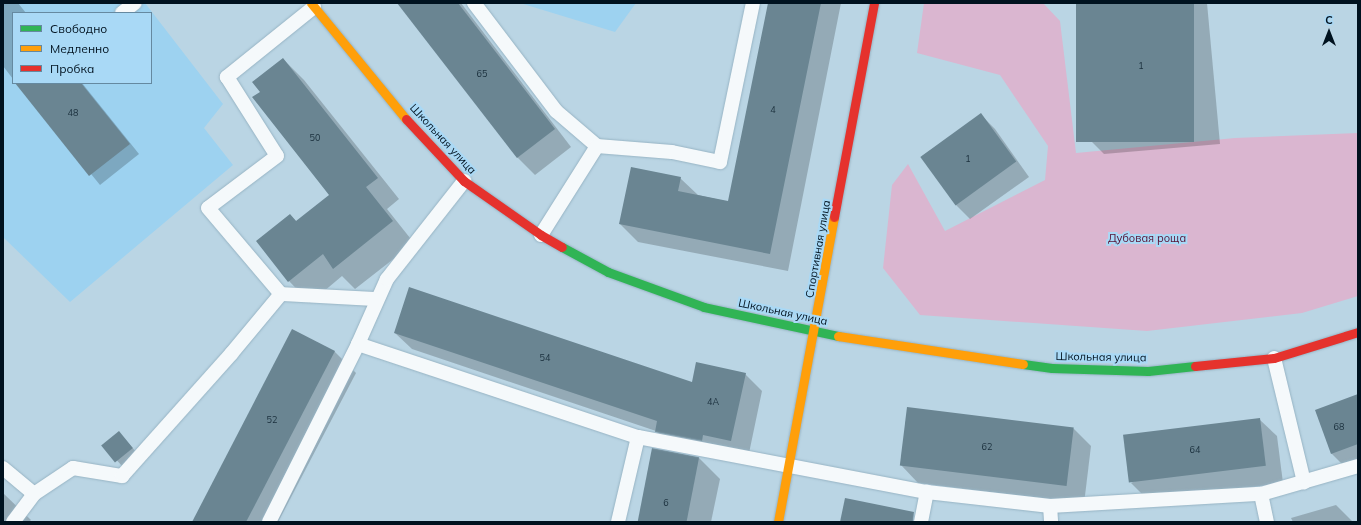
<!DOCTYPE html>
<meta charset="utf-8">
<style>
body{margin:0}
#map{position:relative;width:1361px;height:525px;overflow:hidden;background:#bad5e4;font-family:Mulish,sans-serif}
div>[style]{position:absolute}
.built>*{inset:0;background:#9dd2f0}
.green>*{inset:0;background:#dab6d0}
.shadow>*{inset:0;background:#0003}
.building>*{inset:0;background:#6a8592;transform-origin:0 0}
.roads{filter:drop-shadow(0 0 1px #97b4c4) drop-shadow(0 0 1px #97b4c4)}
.lane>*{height:14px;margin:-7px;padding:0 7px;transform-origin:7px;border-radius:7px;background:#f5f9fb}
.fast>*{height:9px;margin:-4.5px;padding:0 4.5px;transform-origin:4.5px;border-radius:4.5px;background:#30b455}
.slow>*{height:9px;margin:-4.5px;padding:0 4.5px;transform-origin:4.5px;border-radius:4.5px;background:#ff9f0a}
.jam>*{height:9px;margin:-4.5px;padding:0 4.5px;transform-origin:4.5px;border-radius:4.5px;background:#e5322d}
span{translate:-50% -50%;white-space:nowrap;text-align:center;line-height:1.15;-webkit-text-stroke:4px #a9d9f6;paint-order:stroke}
.number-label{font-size:9px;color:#1a2f3c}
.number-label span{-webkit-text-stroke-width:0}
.street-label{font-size:11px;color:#00121f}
.park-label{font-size:11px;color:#550f32}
.frame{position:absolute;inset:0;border:4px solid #00121f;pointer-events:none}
.legend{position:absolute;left:12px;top:12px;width:140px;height:72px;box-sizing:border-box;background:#a9d9f6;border:1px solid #6589a0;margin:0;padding:5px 7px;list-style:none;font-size:12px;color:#00121f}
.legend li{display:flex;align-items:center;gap:8px;height:20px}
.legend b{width:20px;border:1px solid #6589a0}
.north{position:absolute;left:1309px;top:12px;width:40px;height:40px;-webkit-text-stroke:3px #a9d9f6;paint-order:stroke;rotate:0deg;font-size:11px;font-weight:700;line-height:16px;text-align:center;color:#00121f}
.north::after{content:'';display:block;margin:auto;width:14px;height:18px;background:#00121f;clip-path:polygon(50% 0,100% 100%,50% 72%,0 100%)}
</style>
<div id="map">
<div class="built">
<i style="clip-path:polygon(evenodd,3px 3px,145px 3px,223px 104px,204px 128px,233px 165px,70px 302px,3px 237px,3px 3px,13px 13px,151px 13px,151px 83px,13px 83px,13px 13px)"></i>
<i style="clip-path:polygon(520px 3px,636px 3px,615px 32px)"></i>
</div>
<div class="green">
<i style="clip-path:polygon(924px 3px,1043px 3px,1060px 21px,1076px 153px,1235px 138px,1358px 133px,1358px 296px,1302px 313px,1147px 331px,920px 315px,883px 268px,892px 185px,908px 164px,945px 231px,1045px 180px,1048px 146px,1000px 75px,917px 53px)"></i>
</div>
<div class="shadow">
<i style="clip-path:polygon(3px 3px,18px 3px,26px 13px,13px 13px,13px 79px,3px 66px)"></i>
<i style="clip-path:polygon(398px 3px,461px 3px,571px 147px,535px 175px,517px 157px)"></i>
<i style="clip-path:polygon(769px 3px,841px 3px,788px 271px,638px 242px,620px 224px,680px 178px,698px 195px,729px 202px)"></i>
<i style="clip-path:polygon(1077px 3px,1207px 3px,1220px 144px,1104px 154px,1090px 140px)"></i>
<i style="clip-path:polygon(283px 59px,304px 80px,399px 199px,387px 209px,414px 243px,355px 289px,342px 276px,310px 303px,289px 281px,290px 215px,297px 222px,331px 195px,261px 92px)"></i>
<i style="clip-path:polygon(17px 83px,82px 83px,139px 154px,100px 185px)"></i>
<i style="clip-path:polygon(981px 115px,995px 129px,1029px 177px,970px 219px,956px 205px,922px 156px)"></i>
<i style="clip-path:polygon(293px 330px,335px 352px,356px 373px,278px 522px,193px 522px)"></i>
<i style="clip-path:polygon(395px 333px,692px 383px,745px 374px,762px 391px,748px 458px,673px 448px,656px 431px,412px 349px)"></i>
<i style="clip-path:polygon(1358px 395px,1358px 468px,1349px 471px,1332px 454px,1316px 411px)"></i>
<i style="clip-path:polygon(1259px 419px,1277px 436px,1283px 483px,1148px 500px,1131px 483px)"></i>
<i style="clip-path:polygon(1074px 429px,1091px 446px,1084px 504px,918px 483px,901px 465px)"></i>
<i style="clip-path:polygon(124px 438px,137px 453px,122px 466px,104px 446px)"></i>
<i style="clip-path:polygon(699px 458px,720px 479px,711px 522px,638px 522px)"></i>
<i style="clip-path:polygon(3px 493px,31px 520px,29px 522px,3px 522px)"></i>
<i style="clip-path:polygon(1336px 505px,1353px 522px,1293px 522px,1291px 518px)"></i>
</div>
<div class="building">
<i style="clip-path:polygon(397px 3px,458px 3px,555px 129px,517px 158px)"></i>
<i style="clip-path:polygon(768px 3px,821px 3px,770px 254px,619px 224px,631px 167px,681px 177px,678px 191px,728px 201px)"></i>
<i style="left:1076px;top:3px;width:118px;height:139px"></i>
<i style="clip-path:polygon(283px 58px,378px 178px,366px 187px,393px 221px,333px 269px,323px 254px,288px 282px,256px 241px,290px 214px,296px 221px,329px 195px,252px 97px,260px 92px,252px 82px)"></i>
<i style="clip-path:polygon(15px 83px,81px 83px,130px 144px,89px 176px)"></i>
<i style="left:981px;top:113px;width:60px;height:75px;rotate:54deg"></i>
<i style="clip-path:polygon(409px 287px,692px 382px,696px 362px,746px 373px,731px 441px,703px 435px,702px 441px,655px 432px,657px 421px,394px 333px)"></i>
<i style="clip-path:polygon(292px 329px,335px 351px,257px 501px,246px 522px,192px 522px)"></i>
<i style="clip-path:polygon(1358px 394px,1358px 444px,1331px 454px,1315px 410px)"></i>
<i style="left:907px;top:407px;width:168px;height:59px;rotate:7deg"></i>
<i style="left:1260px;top:418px;width:48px;height:138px;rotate:83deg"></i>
<i style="left:119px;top:431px;width:22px;height:23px;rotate:51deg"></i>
<i style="left:652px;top:448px;width:48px;height:76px;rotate:11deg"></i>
<i style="clip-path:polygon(845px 498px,914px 512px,913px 522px,840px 522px)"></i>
</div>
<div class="roads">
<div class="lane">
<i style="left:474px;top:3px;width:136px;rotate:52.8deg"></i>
<i style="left:556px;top:111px;width:54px;rotate:40.5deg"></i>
<i style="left:597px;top:146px;width:75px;rotate:4.6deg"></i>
<i style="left:672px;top:152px;width:49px;rotate:11.8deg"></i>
<i style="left:720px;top:162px;width:162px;rotate:-78.3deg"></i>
<i style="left:314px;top:7px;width:112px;rotate:141.2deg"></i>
<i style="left:227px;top:77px;width:93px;rotate:57.7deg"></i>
<i style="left:277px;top:156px;width:86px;rotate:143deg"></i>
<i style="left:208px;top:208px;width:113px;rotate:49.7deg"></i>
<i style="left:281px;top:294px;width:96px;rotate:3deg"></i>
<i style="left:122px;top:13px;width:16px;rotate:-38deg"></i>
<i style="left:541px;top:235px;width:105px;rotate:-57.8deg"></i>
<i style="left:358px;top:344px;width:295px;rotate:18.4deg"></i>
<i style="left:638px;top:437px;width:294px;rotate:10.8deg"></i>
<i style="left:927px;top:492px;width:124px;rotate:6.5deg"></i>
<i style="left:1050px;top:506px;width:211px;rotate:-3.3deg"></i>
<i style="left:1261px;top:494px;width:101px;rotate:-16.1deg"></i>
<i style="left:1274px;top:358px;width:128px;rotate:76.4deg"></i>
<i style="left:3px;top:468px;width:40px;rotate:40deg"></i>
<i style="left:1261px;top:494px;width:29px;rotate:78deg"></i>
<i style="left:1050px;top:506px;width:16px;rotate:86deg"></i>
<i style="left:13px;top:522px;width:35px;rotate:-53deg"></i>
<i style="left:34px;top:494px;width:47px;rotate:-33.7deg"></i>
<i style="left:73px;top:468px;width:50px;rotate:9.3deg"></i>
<i style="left:122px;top:476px;width:164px;rotate:-48.2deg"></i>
<i style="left:231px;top:354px;width:78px;rotate:-50.2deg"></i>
<i style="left:269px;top:522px;width:199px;rotate:-63.4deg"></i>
<i style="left:358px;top:344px;width:71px;rotate:-66deg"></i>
<i style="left:387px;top:279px;width:125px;rotate:-51.8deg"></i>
<i style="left:618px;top:522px;width:87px;rotate:-76.8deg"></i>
<i style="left:921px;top:522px;width:31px;rotate:-79deg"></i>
</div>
<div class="fast">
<i style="left:562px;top:247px;width:52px;rotate:28.5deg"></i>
<i style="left:608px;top:272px;width:102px;rotate:20deg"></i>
<i style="left:704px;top:307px;width:137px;rotate:12.2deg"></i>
<i style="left:1023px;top:364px;width:29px;rotate:8deg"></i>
<i style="left:1052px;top:368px;width:96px;rotate:1.8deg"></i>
<i style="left:1148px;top:371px;width:47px;rotate:-6.1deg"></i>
</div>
<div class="slow">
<i style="left:311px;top:3px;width:150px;rotate:50.7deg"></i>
<i style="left:838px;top:336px;width:187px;rotate:8.6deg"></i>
<i style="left:778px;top:522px;width:310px;rotate:-79.6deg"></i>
</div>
<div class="jam">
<i style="left:406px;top:119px;width:85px;rotate:46.9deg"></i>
<i style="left:464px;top:181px;width:94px;rotate:35deg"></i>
<i style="left:541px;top:235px;width:24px;rotate:30deg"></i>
<i style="left:834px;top:217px;width:218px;rotate:-79.4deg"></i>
<i style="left:1195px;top:366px;width:79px;rotate:-5.8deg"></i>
<i style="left:1274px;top:358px;width:88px;rotate:-17.2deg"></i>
</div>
</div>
<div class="number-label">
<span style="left:1141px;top:66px">1</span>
<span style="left:482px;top:74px">65</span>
<span style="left:773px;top:110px">4</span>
<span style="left:73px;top:113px">48</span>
<span style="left:315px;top:138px">50</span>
<span style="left:968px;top:159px">1</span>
<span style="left:545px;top:358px">54</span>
<span style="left:713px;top:402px">4А</span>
<span style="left:272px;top:420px">52</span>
<span style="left:1339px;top:427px">68</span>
<span style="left:987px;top:447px">62</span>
<span style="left:1195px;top:450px">64</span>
<span style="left:666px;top:503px">6</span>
</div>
<div class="street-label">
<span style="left:443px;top:139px;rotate:47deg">Школьная улица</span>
<span style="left:818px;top:249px;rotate:-80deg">Спортивная улица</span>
<span style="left:783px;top:312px;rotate:12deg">Школьная улица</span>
<span style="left:1101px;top:357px;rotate:1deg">Школьная улица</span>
</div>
<div class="park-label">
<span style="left:1147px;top:238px">Дубовая роща</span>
</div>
<div class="frame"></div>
<ul class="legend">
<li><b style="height:5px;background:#30b455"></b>Свободно</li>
<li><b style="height:5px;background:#ff9f0a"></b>Медленно</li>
<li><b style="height:5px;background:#e5322d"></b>Пробка</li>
</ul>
<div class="north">С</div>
</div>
